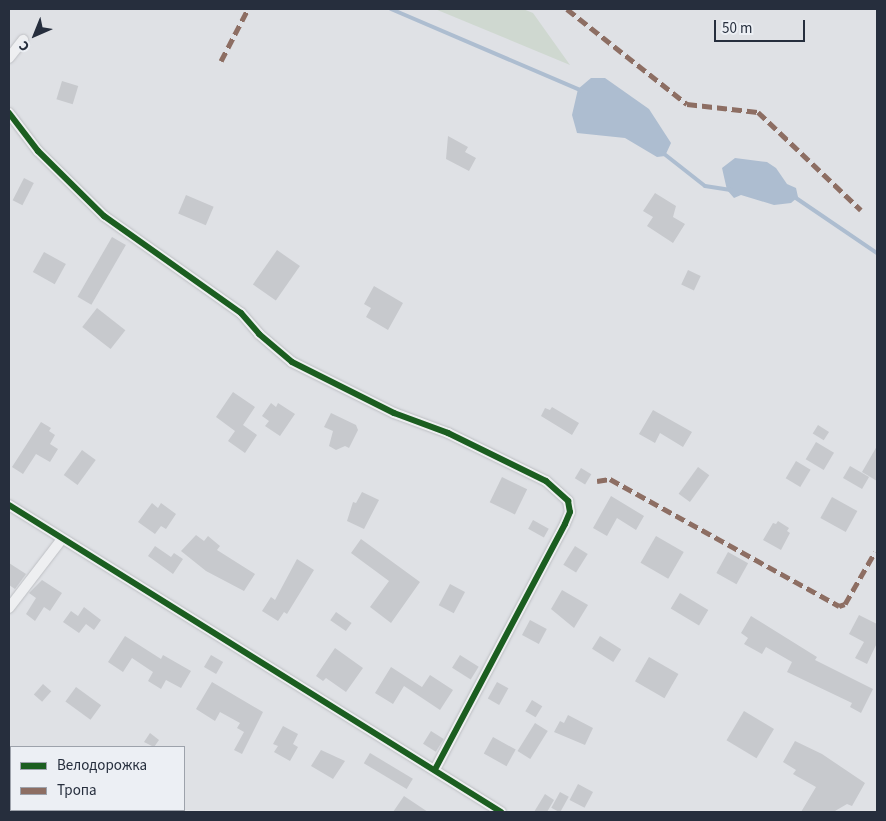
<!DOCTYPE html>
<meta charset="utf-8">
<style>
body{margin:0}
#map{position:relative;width:886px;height:821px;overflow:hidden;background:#dfe1e5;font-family:"Source Sans 3",sans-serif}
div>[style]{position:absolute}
.green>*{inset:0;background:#cfd8d0}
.water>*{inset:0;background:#adbdd0}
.stream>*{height:4px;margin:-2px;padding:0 2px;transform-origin:2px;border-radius:2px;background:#adbdd0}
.building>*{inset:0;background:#c7c9cd;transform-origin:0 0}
.roads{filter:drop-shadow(0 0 1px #bdbfc3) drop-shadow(0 0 1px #bdbfc3)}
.street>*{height:10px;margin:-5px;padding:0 5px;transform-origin:5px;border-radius:5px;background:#eeeff1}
.quiet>*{height:5px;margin-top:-2.5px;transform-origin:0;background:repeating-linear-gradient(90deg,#8d6e63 0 10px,transparent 0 15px)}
.cycleway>*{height:6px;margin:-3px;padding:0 3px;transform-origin:3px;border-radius:3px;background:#1b5e20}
span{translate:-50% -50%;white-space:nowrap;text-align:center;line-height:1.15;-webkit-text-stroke:4px #eceff4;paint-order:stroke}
.frame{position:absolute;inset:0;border:10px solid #262e3d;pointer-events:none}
.legend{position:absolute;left:10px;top:746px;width:175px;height:65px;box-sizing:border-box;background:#eceff4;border:1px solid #9da2ab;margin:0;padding:6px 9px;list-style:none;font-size:15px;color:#262e3d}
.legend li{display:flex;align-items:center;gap:10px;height:25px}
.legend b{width:25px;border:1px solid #9da2ab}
.north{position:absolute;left:10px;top:10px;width:50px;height:50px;-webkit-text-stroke:4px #eceff4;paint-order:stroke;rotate:224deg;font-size:14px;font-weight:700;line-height:20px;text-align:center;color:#262e3d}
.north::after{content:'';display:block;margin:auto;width:18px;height:22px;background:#262e3d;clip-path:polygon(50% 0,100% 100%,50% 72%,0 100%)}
.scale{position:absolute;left:714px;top:20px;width:91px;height:22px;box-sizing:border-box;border:2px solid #262e3d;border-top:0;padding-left:6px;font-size:15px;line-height:18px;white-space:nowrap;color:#262e3d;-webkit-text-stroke:4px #eceff4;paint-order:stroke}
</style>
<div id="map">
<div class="green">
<i style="clip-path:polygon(435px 9px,523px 9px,533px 13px,570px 65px)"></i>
</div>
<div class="water">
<i style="clip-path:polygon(591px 78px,605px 78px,649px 109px,671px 143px,665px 156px,657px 157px,625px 138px,577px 133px,572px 115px,578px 89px)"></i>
<i style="clip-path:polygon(735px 158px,767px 162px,776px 168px,787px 184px,796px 188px,798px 197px,791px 203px,774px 205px,741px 195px,734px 198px,727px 190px,722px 168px)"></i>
</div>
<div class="stream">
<i style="left:391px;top:9px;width:208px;rotate:23.2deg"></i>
<i style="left:663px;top:153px;width:53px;rotate:38.2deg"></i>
<i style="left:705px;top:186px;width:26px;rotate:9deg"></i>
<i style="left:793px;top:196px;width:102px;rotate:34.2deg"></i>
</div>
<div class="building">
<i style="left:62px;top:81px;width:17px;height:19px;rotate:17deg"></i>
<i style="clip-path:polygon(448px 136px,468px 147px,465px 152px,476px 158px,469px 171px,446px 159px)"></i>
<i style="left:24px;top:178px;width:11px;height:25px;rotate:27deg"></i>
<i style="clip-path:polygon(655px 193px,676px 206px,673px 217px,685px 224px,673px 243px,647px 226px,653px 217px,643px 211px)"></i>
<i style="left:186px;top:195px;width:30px;height:20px;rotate:23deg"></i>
<i style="left:112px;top:237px;width:16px;height:69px;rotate:30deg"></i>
<i style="left:277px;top:250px;width:28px;height:42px;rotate:35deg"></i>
<i style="left:44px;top:252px;width:25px;height:23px;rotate:29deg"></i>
<i style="left:688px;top:270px;width:14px;height:16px;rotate:25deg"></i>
<i style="clip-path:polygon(374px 286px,403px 303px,388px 330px,366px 317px,371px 308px,364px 304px)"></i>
<i style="left:97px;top:308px;width:36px;height:24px;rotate:38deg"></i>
<i style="clip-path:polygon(233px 392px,255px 407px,243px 425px,257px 435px,245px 453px,228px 441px,235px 431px,216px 417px)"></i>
<i style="clip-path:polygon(271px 403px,276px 407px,278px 403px,295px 414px,280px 436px,265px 426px,269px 421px,262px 416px)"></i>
<i style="clip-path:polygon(552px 407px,579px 423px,572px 435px,541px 416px,545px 408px,550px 410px)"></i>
<i style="clip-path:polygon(653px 410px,692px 432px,683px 447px,660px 433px,655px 443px,639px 434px)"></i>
<i style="clip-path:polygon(331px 413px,356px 425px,358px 430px,349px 448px,345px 446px,336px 450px,329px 446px,333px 431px,324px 427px)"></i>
<i style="clip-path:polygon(41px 422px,51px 428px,49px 431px,55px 435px,50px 444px,58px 449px,50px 462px,36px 454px,23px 474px,12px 467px)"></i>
<i style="left:818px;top:425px;width:13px;height:10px;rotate:32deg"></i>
<i style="left:816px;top:442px;width:21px;height:20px;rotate:31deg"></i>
<i style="clip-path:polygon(877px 446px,877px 481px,862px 472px)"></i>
<i style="left:82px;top:450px;width:17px;height:31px;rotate:36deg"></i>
<i style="left:796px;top:461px;width:17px;height:20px;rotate:31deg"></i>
<i style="left:850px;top:466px;width:22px;height:14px;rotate:30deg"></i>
<i style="left:698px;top:467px;width:14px;height:33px;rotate:36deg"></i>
<i style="left:581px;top:468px;width:12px;height:12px;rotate:31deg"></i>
<i style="left:502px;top:477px;width:28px;height:28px;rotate:26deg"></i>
<i style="clip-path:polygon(362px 492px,379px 500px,364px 529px,347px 521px,353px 502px,356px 503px)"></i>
<i style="clip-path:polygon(611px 496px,644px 516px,636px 530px,617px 518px,607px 536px,593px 528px)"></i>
<i style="left:832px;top:497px;width:29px;height:24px;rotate:29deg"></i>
<i style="clip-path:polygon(152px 503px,158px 508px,161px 503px,176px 514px,166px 529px,161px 526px,155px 534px,138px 522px)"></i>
<i style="left:533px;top:520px;width:18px;height:10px;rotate:29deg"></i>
<i style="clip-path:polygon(778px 521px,789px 528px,787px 531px,790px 533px,781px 550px,763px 540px,773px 523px,776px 524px)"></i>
<i style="clip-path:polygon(196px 535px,204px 541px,208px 536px,220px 546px,217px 550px,255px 574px,244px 591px,206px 571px,181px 551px)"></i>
<i style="left:656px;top:536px;width:32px;height:31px;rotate:30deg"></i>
<i style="clip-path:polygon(361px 539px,420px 582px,391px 623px,370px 607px,389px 581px,351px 553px)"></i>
<i style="clip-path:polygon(155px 546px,171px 557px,174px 553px,183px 559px,173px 574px,148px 556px)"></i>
<i style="left:575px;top:546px;width:15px;height:22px;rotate:32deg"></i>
<i style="left:728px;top:552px;width:23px;height:24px;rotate:29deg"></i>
<i style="clip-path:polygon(297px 559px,314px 570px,287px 614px,284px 612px,278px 621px,262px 611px,271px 597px,275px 600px)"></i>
<i style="clip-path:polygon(9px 563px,26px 574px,15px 589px,9px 585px)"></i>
<i style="clip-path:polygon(42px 580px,62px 593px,50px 611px,44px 607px,35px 621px,26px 614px,36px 598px,29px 593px)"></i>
<i style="left:450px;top:584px;width:17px;height:24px;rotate:28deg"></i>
<i style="clip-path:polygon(562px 590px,588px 605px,574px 628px,551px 609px)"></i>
<i style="left:680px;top:593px;width:33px;height:18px;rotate:31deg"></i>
<i style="clip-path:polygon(84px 607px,101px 620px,94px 630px,86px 624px,79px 633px,63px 622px,71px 611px,78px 616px)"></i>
<i style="left:336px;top:612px;width:19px;height:10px;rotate:35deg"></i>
<i style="clip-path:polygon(859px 615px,877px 624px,877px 643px,867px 664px,855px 658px,864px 642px,849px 634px)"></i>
<i style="clip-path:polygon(751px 616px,817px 657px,815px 660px,873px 689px,861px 713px,850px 707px,852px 703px,787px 672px,792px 662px,766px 647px,762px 654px,744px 644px,748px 638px,741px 633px)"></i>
<i style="left:530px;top:620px;width:19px;height:17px;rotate:28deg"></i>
<i style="clip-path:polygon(125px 636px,161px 659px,163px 655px,191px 671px,181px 688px,166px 680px,161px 689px,148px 681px,153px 672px,132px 658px,123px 672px,108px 662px)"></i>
<i style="left:600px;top:636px;width:25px;height:15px;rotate:32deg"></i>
<i style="clip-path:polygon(335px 648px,363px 668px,346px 692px,326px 678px,323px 681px,316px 676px)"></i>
<i style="left:211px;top:655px;width:14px;height:14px;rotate:30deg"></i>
<i style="left:460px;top:655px;width:22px;height:15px;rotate:32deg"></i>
<i style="left:649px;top:657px;width:34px;height:28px;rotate:30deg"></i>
<i style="clip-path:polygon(391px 667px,422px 687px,430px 675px,453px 690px,440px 710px,404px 686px,393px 704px,375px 693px)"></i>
<i style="clip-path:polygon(212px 682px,263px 712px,242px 754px,234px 750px,244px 732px,237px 728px,240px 723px,220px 712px,215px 721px,196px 709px)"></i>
<i style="left:497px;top:682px;width:13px;height:19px;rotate:29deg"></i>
<i style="left:43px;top:684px;width:11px;height:14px;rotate:41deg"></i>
<i style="left:76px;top:687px;width:31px;height:18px;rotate:36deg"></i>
<i style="left:532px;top:700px;width:12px;height:13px;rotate:31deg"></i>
<i style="left:744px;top:711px;width:35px;height:34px;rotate:31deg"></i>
<i style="clip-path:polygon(568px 715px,593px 728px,585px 745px,554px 732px,560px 721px,564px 723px)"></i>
<i style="left:535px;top:723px;width:15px;height:33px;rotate:32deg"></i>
<i style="clip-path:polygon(283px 726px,298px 734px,293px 744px,298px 747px,290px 761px,274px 752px,278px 746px,273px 744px)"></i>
<i style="left:431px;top:731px;width:15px;height:15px;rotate:32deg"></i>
<i style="clip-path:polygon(150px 733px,159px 740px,154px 747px,144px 742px)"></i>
<i style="left:493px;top:737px;width:26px;height:19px;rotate:29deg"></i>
<i style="clip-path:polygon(795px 741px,822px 754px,865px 783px,852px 806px,847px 804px,835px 811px,801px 812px,816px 787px,793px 774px,796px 770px,783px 762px)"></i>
<i style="clip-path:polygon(321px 750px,345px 761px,333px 779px,311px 766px)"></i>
<i style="left:370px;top:753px;width:50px;height:12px;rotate:31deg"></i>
<i style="left:578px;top:784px;width:17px;height:18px;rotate:28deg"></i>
<i style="left:560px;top:792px;width:10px;height:18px;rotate:29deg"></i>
<i style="clip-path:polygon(545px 794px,554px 800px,547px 812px,534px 812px)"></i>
<i style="clip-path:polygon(404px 796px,428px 812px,393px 812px)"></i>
</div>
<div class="roads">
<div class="street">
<i style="left:9px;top:58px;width:23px;rotate:-52deg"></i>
<i style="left:9px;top:113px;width:48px;rotate:52.7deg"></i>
<i style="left:38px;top:151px;width:93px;rotate:44.6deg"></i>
<i style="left:104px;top:216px;width:168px;rotate:35.3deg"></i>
<i style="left:241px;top:313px;width:28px;rotate:49deg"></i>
<i style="left:259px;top:334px;width:43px;rotate:40.3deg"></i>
<i style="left:292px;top:362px;width:114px;rotate:26.6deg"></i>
<i style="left:394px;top:413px;width:58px;rotate:20.3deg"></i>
<i style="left:448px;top:433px;width:109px;rotate:26.1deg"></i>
<i style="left:546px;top:481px;width:30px;rotate:42deg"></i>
<i style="left:568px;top:501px;width:11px;rotate:80deg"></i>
<i style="left:570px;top:512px;width:13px;rotate:113deg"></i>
<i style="left:565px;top:524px;width:278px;rotate:117.9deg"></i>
<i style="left:9px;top:505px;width:580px;rotate:31.96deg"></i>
<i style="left:9px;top:608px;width:87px;rotate:-52.5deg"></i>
</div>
</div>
<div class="quiet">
<i style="left:567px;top:9px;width:153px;rotate:38.4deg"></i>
<i style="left:687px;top:104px;width:71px;rotate:6.4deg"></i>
<i style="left:758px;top:112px;width:142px;rotate:43.6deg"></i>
<i style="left:221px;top:61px;width:59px;rotate:-62.6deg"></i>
<i style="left:597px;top:481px;width:13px;rotate:-9deg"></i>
<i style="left:610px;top:479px;width:262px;rotate:29deg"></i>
<i style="left:839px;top:606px;width:6px;rotate:-18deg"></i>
<i style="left:845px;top:604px;width:60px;rotate:-60deg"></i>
</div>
<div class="cycleway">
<i style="left:9px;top:113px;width:48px;rotate:52.7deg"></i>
<i style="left:38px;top:151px;width:93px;rotate:44.6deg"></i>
<i style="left:104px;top:216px;width:168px;rotate:35.3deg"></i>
<i style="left:241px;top:313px;width:28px;rotate:49deg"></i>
<i style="left:259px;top:334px;width:43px;rotate:40.3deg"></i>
<i style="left:292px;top:362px;width:114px;rotate:26.6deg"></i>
<i style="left:394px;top:413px;width:58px;rotate:20.3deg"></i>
<i style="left:448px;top:433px;width:109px;rotate:26.1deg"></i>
<i style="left:546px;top:481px;width:30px;rotate:42deg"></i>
<i style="left:568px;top:501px;width:11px;rotate:80deg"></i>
<i style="left:570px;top:512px;width:13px;rotate:113deg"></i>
<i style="left:565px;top:524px;width:278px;rotate:117.9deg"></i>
<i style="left:9px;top:505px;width:580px;rotate:31.96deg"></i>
</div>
<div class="frame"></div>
<ul class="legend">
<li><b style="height:6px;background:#1b5e20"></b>Велодорожка</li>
<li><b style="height:6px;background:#8d6e63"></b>Тропа</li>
</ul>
<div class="north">С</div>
<div class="scale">50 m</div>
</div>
